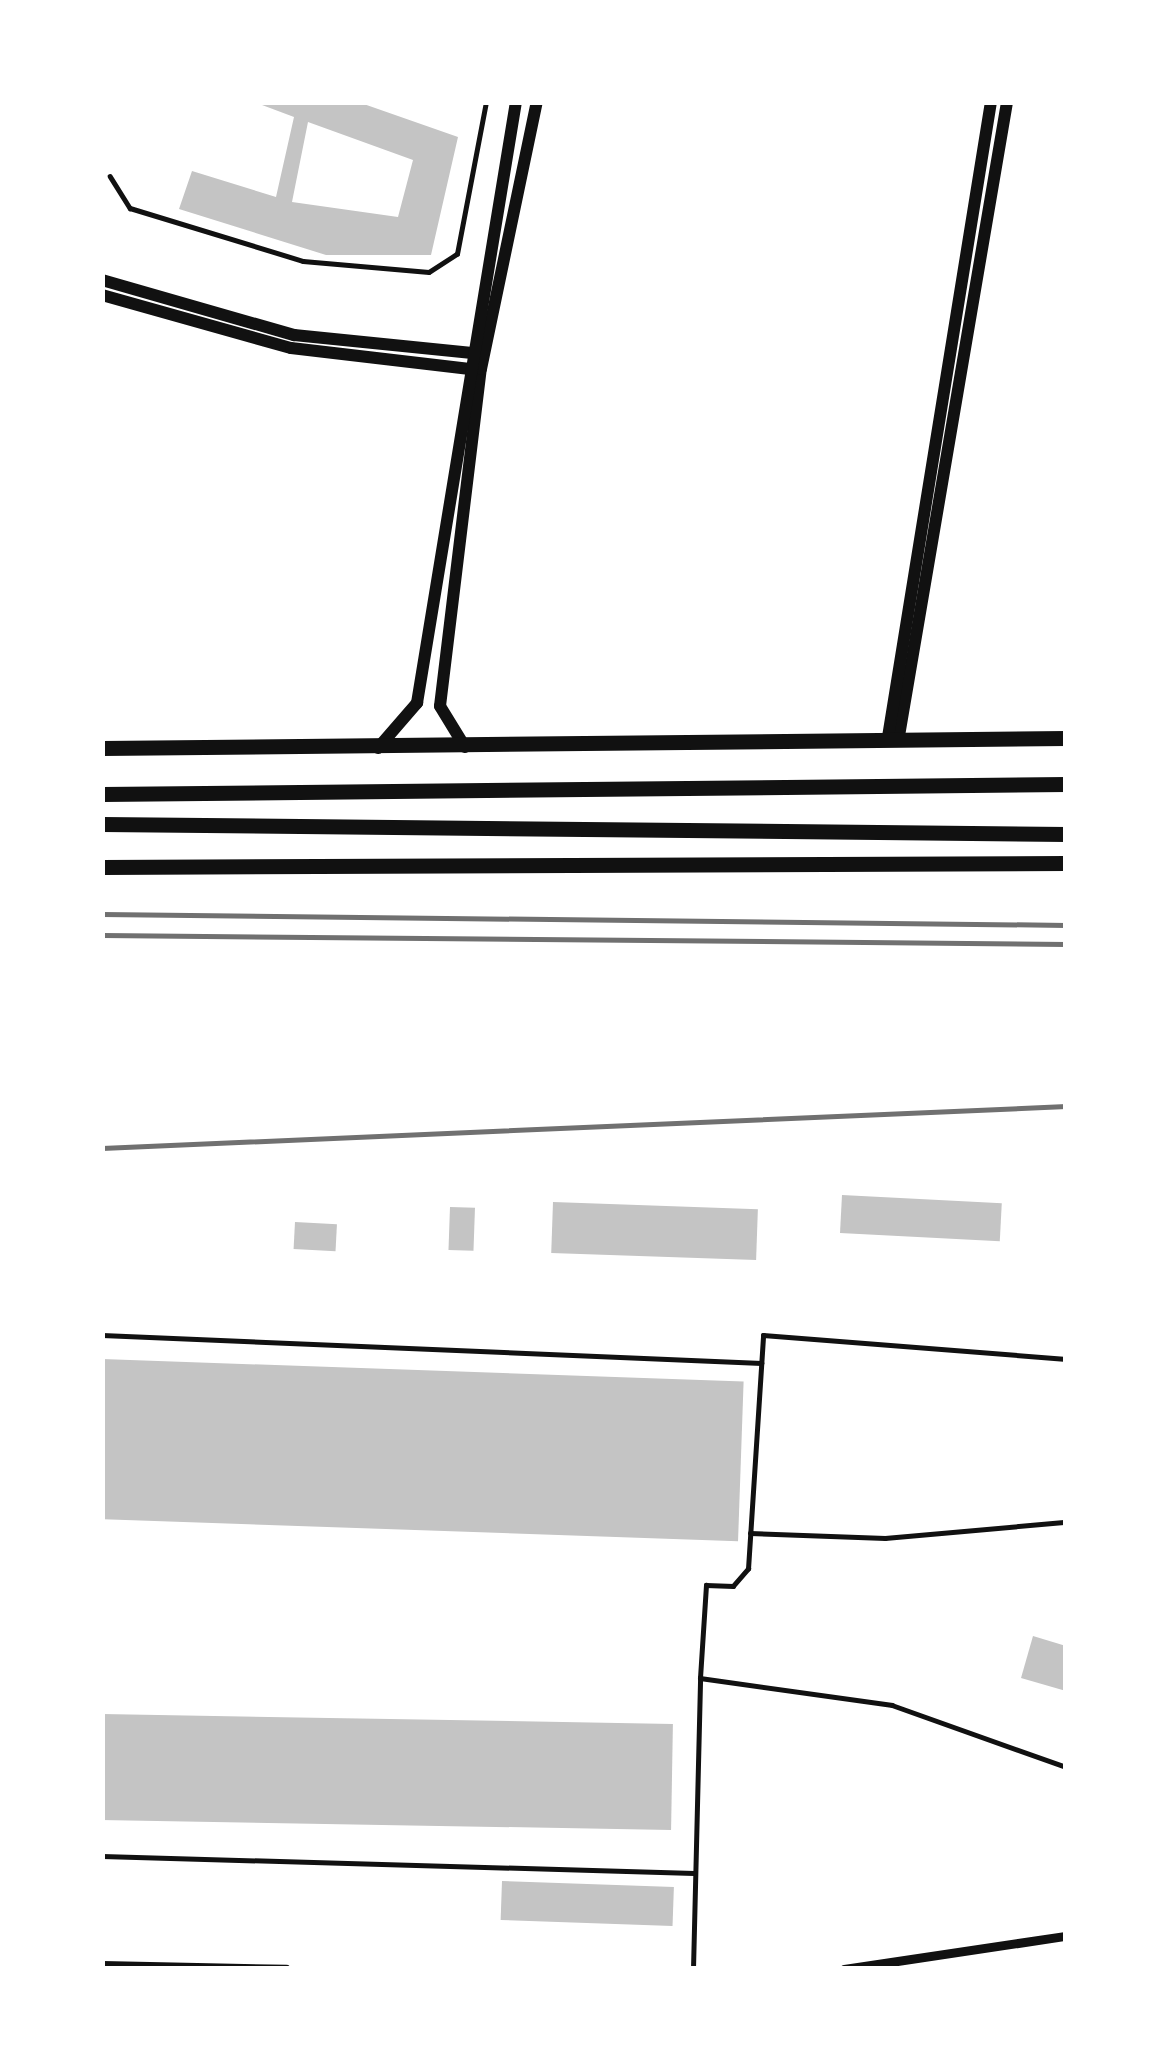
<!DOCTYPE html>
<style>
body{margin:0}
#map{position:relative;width:1168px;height:2071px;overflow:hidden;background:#fff;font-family:"Nunito Sans",sans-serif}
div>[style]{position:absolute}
.building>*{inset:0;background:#c4c4c4;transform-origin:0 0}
.service>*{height:4.5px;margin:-2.25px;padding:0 2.25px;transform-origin:2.25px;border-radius:2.25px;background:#111}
.minor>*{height:9px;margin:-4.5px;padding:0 4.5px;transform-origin:4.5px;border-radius:4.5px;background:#111}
.tertiary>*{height:12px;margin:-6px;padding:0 6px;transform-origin:6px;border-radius:6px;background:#111}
.primary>*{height:15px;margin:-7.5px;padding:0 7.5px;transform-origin:7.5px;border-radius:7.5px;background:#111}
.trunk>*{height:15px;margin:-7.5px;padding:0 7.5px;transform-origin:7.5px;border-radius:7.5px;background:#111}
.rail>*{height:4.5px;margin:-2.25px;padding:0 2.25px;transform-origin:2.25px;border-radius:2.25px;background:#707070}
span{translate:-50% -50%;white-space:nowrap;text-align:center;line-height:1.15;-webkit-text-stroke:9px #fff;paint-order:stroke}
.frame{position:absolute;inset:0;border:105px solid #fff;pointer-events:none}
</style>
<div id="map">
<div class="building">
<i style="clip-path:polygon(evenodd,254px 102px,358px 102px,458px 137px,431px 255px,326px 255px,179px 209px,192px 171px,276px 197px,294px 117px,254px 102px,308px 122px,413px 160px,398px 217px,292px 202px,308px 122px)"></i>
<i style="left:842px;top:1195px;width:160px;height:38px;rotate:3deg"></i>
<i style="left:553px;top:1202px;width:205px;height:51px;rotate:2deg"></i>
<i style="left:450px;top:1207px;width:25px;height:43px;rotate:2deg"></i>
<i style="left:295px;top:1222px;width:42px;height:27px;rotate:3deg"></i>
<i style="left:102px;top:1359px;width:642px;height:160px;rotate:2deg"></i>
<i style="clip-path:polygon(1033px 1636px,1066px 1646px,1066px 1691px,1021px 1678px)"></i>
<i style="left:102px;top:1714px;width:571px;height:106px;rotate:1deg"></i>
<i style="left:502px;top:1881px;width:172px;height:39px;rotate:2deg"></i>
</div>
<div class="service">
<i style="left:110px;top:176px;width:38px;rotate:58deg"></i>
<i style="left:130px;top:208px;width:181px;rotate:17deg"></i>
<i style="left:303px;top:261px;width:126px;rotate:5deg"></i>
<i style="left:429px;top:272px;width:33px;rotate:-33deg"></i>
<i style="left:457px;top:254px;width:155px;rotate:-79.2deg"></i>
<i style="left:102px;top:1335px;width:660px;rotate:2.43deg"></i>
<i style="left:750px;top:1533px;width:135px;rotate:2.1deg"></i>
<i style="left:885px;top:1538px;width:182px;rotate:-5.1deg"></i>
<i style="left:700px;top:1678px;width:93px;rotate:-86.3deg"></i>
<i style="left:706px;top:1585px;width:27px;rotate:2deg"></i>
<i style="left:733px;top:1586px;width:23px;rotate:-49deg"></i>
<i style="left:748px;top:1569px;width:234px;rotate:-86.3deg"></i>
<i style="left:763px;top:1335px;width:304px;rotate:4.5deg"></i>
<i style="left:102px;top:1856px;width:592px;rotate:1.64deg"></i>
<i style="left:693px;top:1969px;width:291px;rotate:-88.6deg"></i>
<i style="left:700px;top:1678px;width:194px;rotate:8deg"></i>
<i style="left:892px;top:1705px;width:185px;rotate:19.6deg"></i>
</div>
<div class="minor">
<i style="left:102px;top:1965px;width:184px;rotate:1.2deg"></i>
<i style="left:844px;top:1969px;width:224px;rotate:-8.5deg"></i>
</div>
<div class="tertiary">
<i style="left:102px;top:280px;width:200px;rotate:16deg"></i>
<i style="left:294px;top:335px;width:179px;rotate:5.8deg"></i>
<i style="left:102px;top:295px;width:196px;rotate:15.7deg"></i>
<i style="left:291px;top:348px;width:180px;rotate:6.7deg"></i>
<i style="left:899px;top:736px;width:643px;rotate:-80.33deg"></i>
<i style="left:888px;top:737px;width:643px;rotate:-80.79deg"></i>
<i style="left:465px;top:747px;width:48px;rotate:-121.4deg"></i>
<i style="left:440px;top:706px;width:339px;rotate:-83.1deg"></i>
<i style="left:481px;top:369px;width:273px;rotate:-78.2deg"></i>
<i style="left:378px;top:748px;width:60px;rotate:-49.1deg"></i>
<i style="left:417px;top:703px;width:609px;rotate:-80.65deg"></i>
</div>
<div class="primary">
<i style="left:102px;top:748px;width:964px;rotate:-0.59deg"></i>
<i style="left:102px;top:867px;width:964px;rotate:-0.24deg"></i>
</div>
<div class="trunk">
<i style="left:102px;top:794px;width:964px;rotate:-0.59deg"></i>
<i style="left:102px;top:824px;width:964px;rotate:0.59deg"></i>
</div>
<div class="rail">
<i style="left:102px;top:914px;width:964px;rotate:0.65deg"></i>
<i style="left:102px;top:935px;width:964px;rotate:0.53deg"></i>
<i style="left:102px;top:1148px;width:965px;rotate:-2.49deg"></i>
</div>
<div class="frame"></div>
</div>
